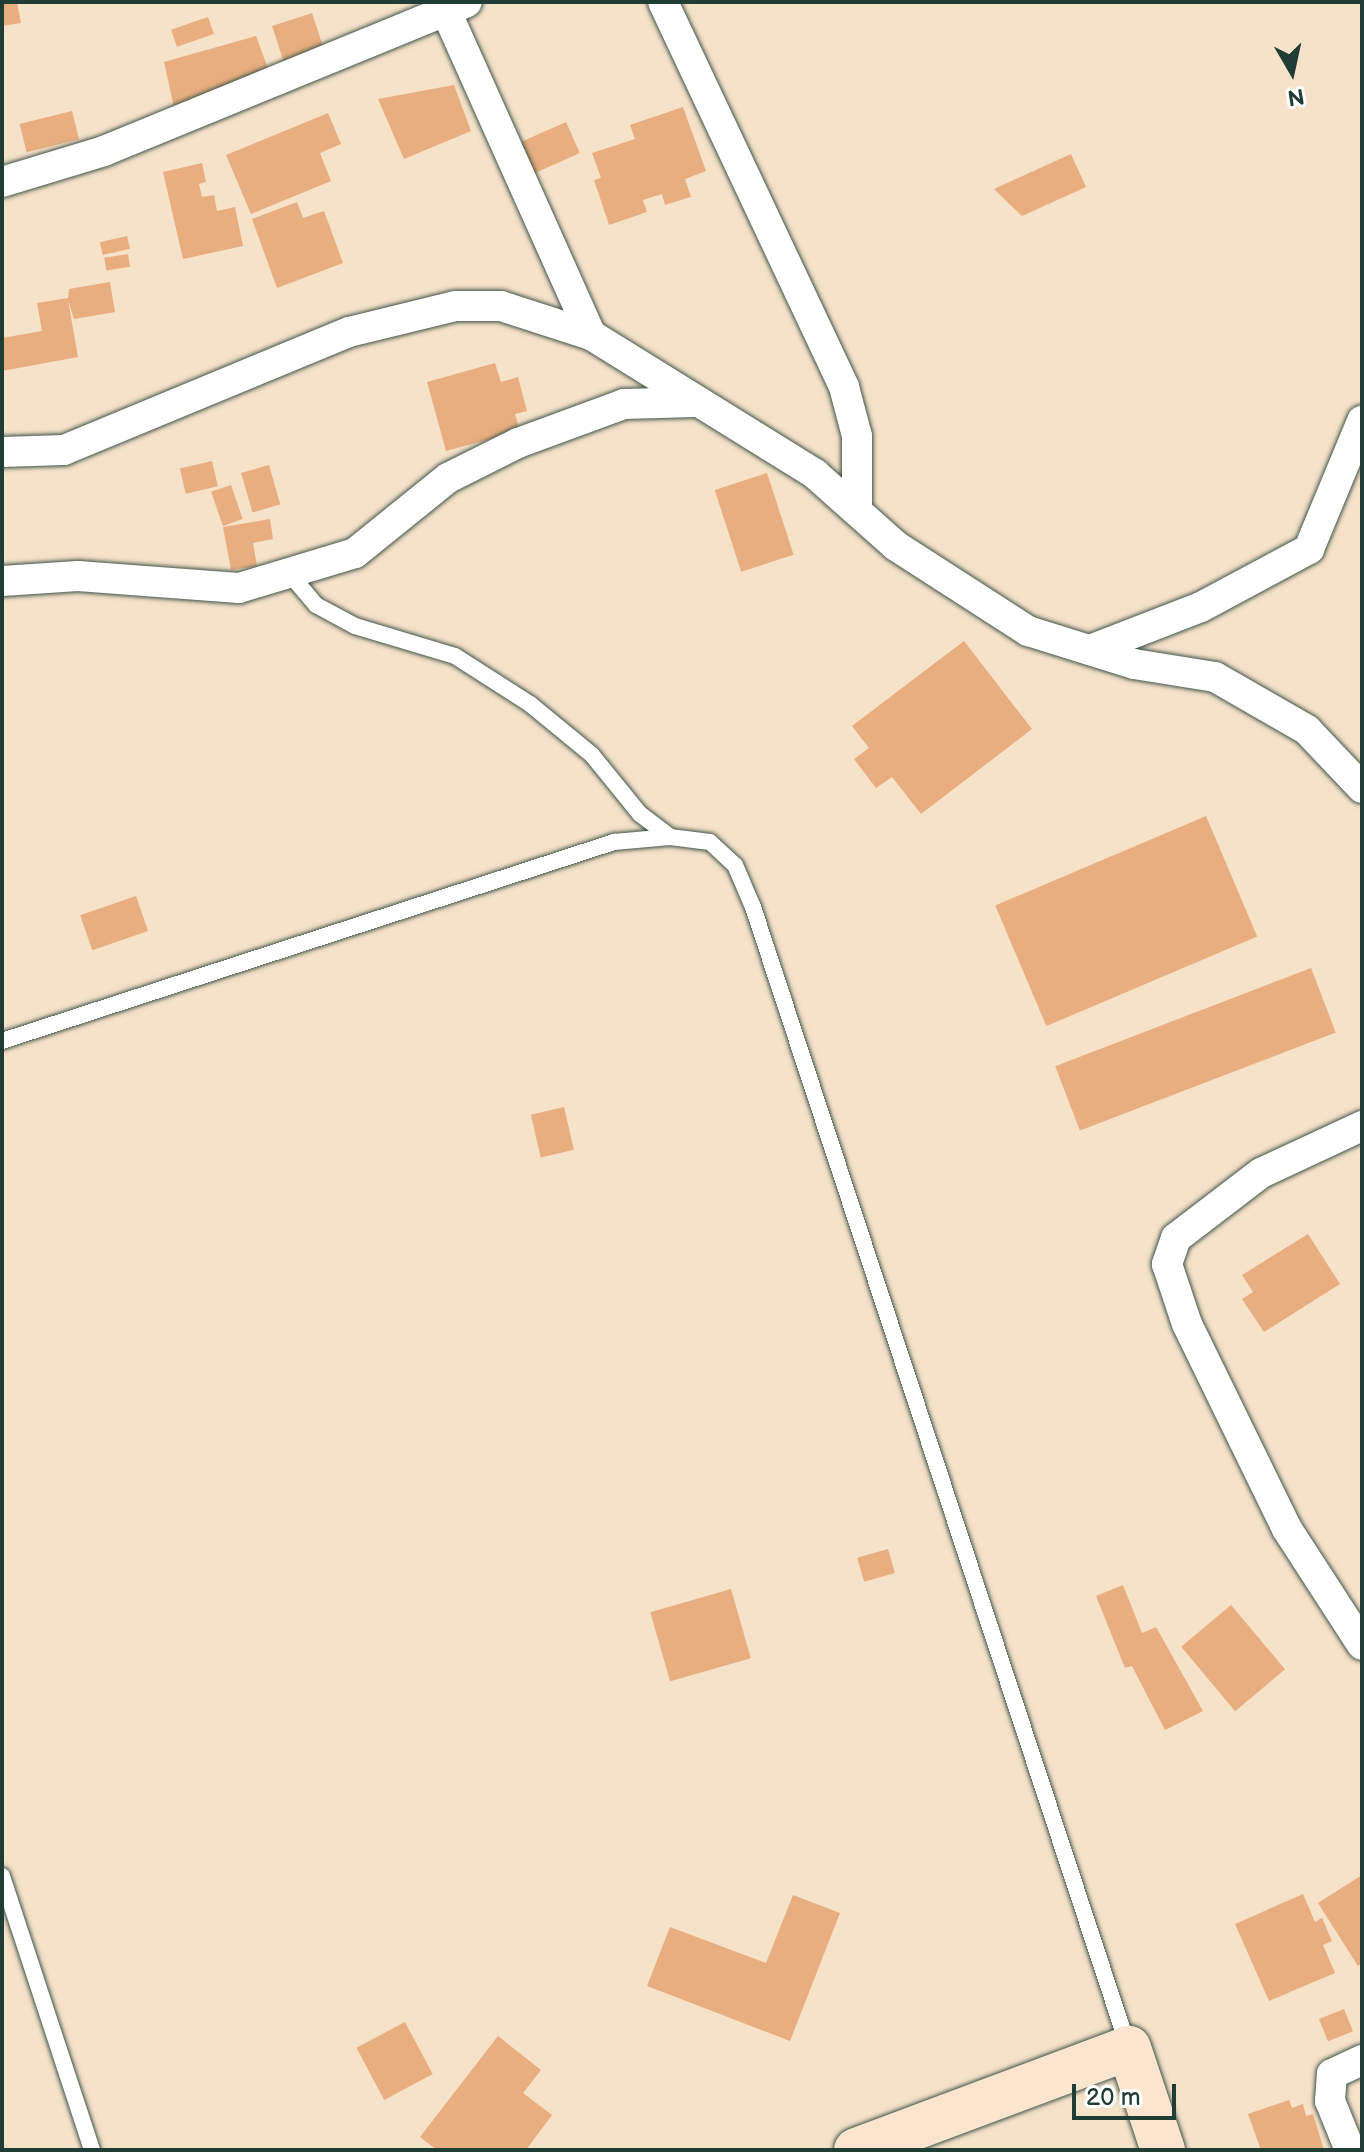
<!DOCTYPE html>
<style>
body{margin:0}
#map{position:relative;width:1364px;height:2152px;overflow:hidden;background:#f6e1c9;font-family:"Balsamiq Sans",sans-serif}
div>[style]{position:absolute}
.building>*{inset:0;background:#e8ae7f;transform-origin:0 0}
.roads{filter:drop-shadow(0 0 2px #3f564a) drop-shadow(0 0 2px #3f564a)}
.lane>*{height:16px;margin:-8px;padding:0 8px;transform-origin:8px;border-radius:8px;background:#fff}
.street>*{height:30px;margin:-15px;padding:0 15px;transform-origin:15px;border-radius:15px;background:#fff}
.secondary>*{height:44px;margin:-22px;padding:0 22px;transform-origin:22px;border-radius:22px;background:#fbe5cf}
span{translate:-50% -50%;white-space:nowrap;text-align:center;line-height:1.15;-webkit-text-stroke:7px #fff;paint-order:stroke}
.frame{position:absolute;inset:0;border:4px solid #1f3d34;pointer-events:none}
.north{position:absolute;left:1252px;top:32px;width:80px;height:80px;-webkit-text-stroke:6px #fff;paint-order:stroke;rotate:171deg;font-size:22px;font-weight:700;line-height:32px;text-align:center;color:#1f3d34}
.north::after{content:'';display:block;margin:auto;width:28px;height:36px;background:#1f3d34;clip-path:polygon(50% 0,100% 100%,50% 72%,0 100%)}
.scale{position:absolute;left:1072px;top:2084px;width:104px;height:36px;box-sizing:border-box;border:4px solid #1f3d34;border-top:0;padding-left:10px;font-size:24px;line-height:28px;white-space:nowrap;color:#1f3d34;-webkit-text-stroke:6px #fff;paint-order:stroke}
</style>
<div id="map">
<div class="building">
<i style="clip-path:polygon(2px 2px,17px 2px,21px 23px,2px 26px)"></i>
<i style="left:312px;top:13px;width:40px;height:42px;rotate:72deg"></i>
<i style="left:208px;top:17px;width:18px;height:39px;rotate:71deg"></i>
<i style="clip-path:polygon(256px 36px,271px 77px,177px 121px,164px 62px)"></i>
<i style="clip-path:polygon(454px 85px,471px 131px,404px 159px,378px 99px)"></i>
<i style="clip-path:polygon(683px 107px,706px 171px,685px 179px,691px 197px,665px 205px,662px 194px,643px 200px,647px 212px,609px 225px,594px 180px,601px 178px,592px 153px,635px 139px,630px 125px)"></i>
<i style="left:72px;top:111px;width:29px;height:54px;rotate:76deg"></i>
<i style="clip-path:polygon(328px 113px,341px 144px,320px 153px,331px 181px,251px 214px,226px 155px)"></i>
<i style="left:566px;top:122px;width:34px;height:55px;rotate:66deg"></i>
<i style="clip-path:polygon(1071px 154px,1086px 187px,1022px 216px,994px 189px)"></i>
<i style="clip-path:polygon(202px 163px,206px 182px,199px 184px,202px 197px,214px 195px,217px 211px,235px 207px,243px 246px,183px 259px,163px 172px)"></i>
<i style="clip-path:polygon(297px 202px,303px 218px,324px 211px,343px 263px,277px 288px,252px 219px)"></i>
<i style="left:127px;top:236px;width:13px;height:28px;rotate:77deg"></i>
<i style="left:128px;top:254px;width:13px;height:24px;rotate:81deg"></i>
<i style="clip-path:polygon(110px 282px,115px 312px,74px 319px,68px 300px,78px 357px,2px 371px,2px 338px,42px 331px,37px 303px,68px 298px,69px 289px)"></i>
<i style="clip-path:polygon(495px 363px,501px 382px,518px 377px,527px 411px,515px 414px,520px 431px,446px 451px,427px 382px)"></i>
<i style="left:212px;top:461px;width:26px;height:33px;rotate:77deg"></i>
<i style="left:269px;top:465px;width:41px;height:29px;rotate:74deg"></i>
<i style="left:767px;top:473px;width:86px;height:55px;rotate:72deg"></i>
<i style="left:231px;top:485px;width:36px;height:21px;rotate:71deg"></i>
<i style="clip-path:polygon(270px 519px,273px 539px,253px 543px,257px 566px,231px 570px,223px 527px)"></i>
<i style="clip-path:polygon(964px 641px,1032px 729px,921px 814px,892px 777px,876px 788px,854px 759px,869px 748px,852px 726px)"></i>
<i style="left:1206px;top:816px;width:131px;height:229px;rotate:67deg"></i>
<i style="left:136px;top:896px;width:37px;height:59px;rotate:71deg"></i>
<i style="left:1311px;top:968px;width:69px;height:274px;rotate:69deg"></i>
<i style="left:564px;top:1107px;width:44px;height:34px;rotate:77deg"></i>
<i style="clip-path:polygon(1308px 1234px,1340px 1284px,1264px 1332px,1242px 1299px,1253px 1292px,1242px 1275px)"></i>
<i style="left:888px;top:1549px;width:25px;height:32px;rotate:74deg"></i>
<i style="clip-path:polygon(1123px 1585px,1142px 1633px,1156px 1627px,1203px 1711px,1165px 1730px,1132px 1666px,1125px 1668px,1096px 1596px)"></i>
<i style="left:731px;top:1589px;width:72px;height:84px;rotate:74deg"></i>
<i style="left:1231px;top:1605px;width:84px;height:65px;rotate:50deg"></i>
<i style="clip-path:polygon(1362px 1875px,1362px 1963px,1358px 1966px,1318px 1903px)"></i>
<i style="clip-path:polygon(1303px 1894px,1315px 1922px,1322px 1918px,1332px 1941px,1323px 1945px,1335px 1973px,1269px 2001px,1235px 1924px)"></i>
<i style="clip-path:polygon(793px 1895px,840px 1913px,790px 2041px,647px 1986px,670px 1927px,766px 1963px)"></i>
<i style="left:1344px;top:2009px;width:24px;height:27px;rotate:68deg"></i>
<i style="left:405px;top:2022px;width:59px;height:55px;rotate:62deg"></i>
<i style="clip-path:polygon(498px 2036px,541px 2070px,523px 2093px,552px 2115px,526px 2150px,437px 2150px,420px 2137px)"></i>
<i style="clip-path:polygon(1289px 2100px,1292px 2108px,1303px 2104px,1306px 2116px,1313px 2114px,1324px 2150px,1261px 2150px,1248px 2114px)"></i>
</div>
<div class="roads">
<div class="lane">
<i style="left:289px;top:573px;width:42px;rotate:49.8deg"></i>
<i style="left:316px;top:605px;width:44px;rotate:28.3deg"></i>
<i style="left:355px;top:626px;width:104px;rotate:16.7deg"></i>
<i style="left:455px;top:656px;width:89px;rotate:32.6deg"></i>
<i style="left:530px;top:704px;width:80px;rotate:39.4deg"></i>
<i style="left:592px;top:755px;width:76px;rotate:50.9deg"></i>
<i style="left:640px;top:814px;width:38px;rotate:37deg"></i>
<i style="left:2px;top:1041px;width:644px;rotate:-18.01deg"></i>
<i style="left:614px;top:842px;width:56px;rotate:-5.1deg"></i>
<i style="left:670px;top:837px;width:40px;rotate:7.1deg"></i>
<i style="left:710px;top:842px;width:34px;rotate:43deg"></i>
<i style="left:735px;top:865px;width:46px;rotate:66.8deg"></i>
<i style="left:753px;top:907px;width:1199px;rotate:71.78deg"></i>
<i style="left:2px;top:1876px;width:288px;rotate:71.8deg"></i>
</div>
<div class="street">
<i style="left:663px;top:2px;width:425px;rotate:64.8deg"></i>
<i style="left:844px;top:387px;width:51px;rotate:75.1deg"></i>
<i style="left:857px;top:436px;width:75px;rotate:90deg"></i>
<i style="left:446px;top:11px;width:355px;rotate:65.9deg"></i>
<i style="left:2px;top:182px;width:107px;rotate:-16.9deg"></i>
<i style="left:104px;top:151px;width:392px;rotate:-22.3deg"></i>
<i style="left:2px;top:452px;width:62px;rotate:-1.8deg"></i>
<i style="left:64px;top:450px;width:308px;rotate:-22.5deg"></i>
<i style="left:349px;top:332px;width:110px;rotate:-13.7deg"></i>
<i style="left:456px;top:306px;width:45px"></i>
<i style="left:501px;top:306px;width:95px;rotate:17.9deg"></i>
<i style="left:591px;top:335px;width:264px;rotate:31.8deg"></i>
<i style="left:815px;top:474px;width:108px;rotate:41.6deg"></i>
<i style="left:896px;top:546px;width:157px;rotate:32.8deg"></i>
<i style="left:1028px;top:631px;width:111px;rotate:17.3deg"></i>
<i style="left:1134px;top:664px;width:82px;rotate:9.1deg"></i>
<i style="left:1215px;top:677px;width:106px;rotate:29.9deg"></i>
<i style="left:1307px;top:730px;width:80px;rotate:46.5deg"></i>
<i style="left:2px;top:581px;width:76px;rotate:-3.8deg"></i>
<i style="left:78px;top:576px;width:161px;rotate:4.3deg"></i>
<i style="left:239px;top:588px;width:121px;rotate:-16.8deg"></i>
<i style="left:355px;top:553px;width:119px;rotate:-38.9deg"></i>
<i style="left:448px;top:478px;width:78px;rotate:-26.6deg"></i>
<i style="left:518px;top:443px;width:113px;rotate:-20.2deg"></i>
<i style="left:624px;top:404px;width:71px;rotate:-1.6deg"></i>
<i style="left:1090px;top:650px;width:119px;rotate:-21.2deg"></i>
<i style="left:1201px;top:607px;width:123px;rotate:-28.2deg"></i>
<i style="left:1309px;top:549px;width:139px;rotate:-67.5deg"></i>
<i style="left:1362px;top:1126px;width:111px;rotate:155deg"></i>
<i style="left:1261px;top:1173px;width:107px;rotate:142.6deg"></i>
<i style="left:1176px;top:1238px;width:28px;rotate:109deg"></i>
<i style="left:1167px;top:1264px;width:63px;rotate:71.6deg"></i>
<i style="left:1187px;top:1324px;width:228px;rotate:64deg"></i>
<i style="left:1287px;top:1529px;width:138px;rotate:57.1deg"></i>
<i style="left:1350px;top:2150px;width:53px;rotate:-112.2deg"></i>
<i style="left:1330px;top:2101px;width:27px;rotate:-86deg"></i>
<i style="left:1332px;top:2074px;width:33px;rotate:-25deg"></i>
</div>
<div class="secondary">
<i style="left:856px;top:2150px;width:291px;rotate:-20.5deg"></i>
<i style="left:1129px;top:2048px;width:108px;rotate:71.6deg"></i>
</div>
</div>
<div class="frame"></div>
<div class="north">N</div>
<div class="scale">20 m</div>
</div>
